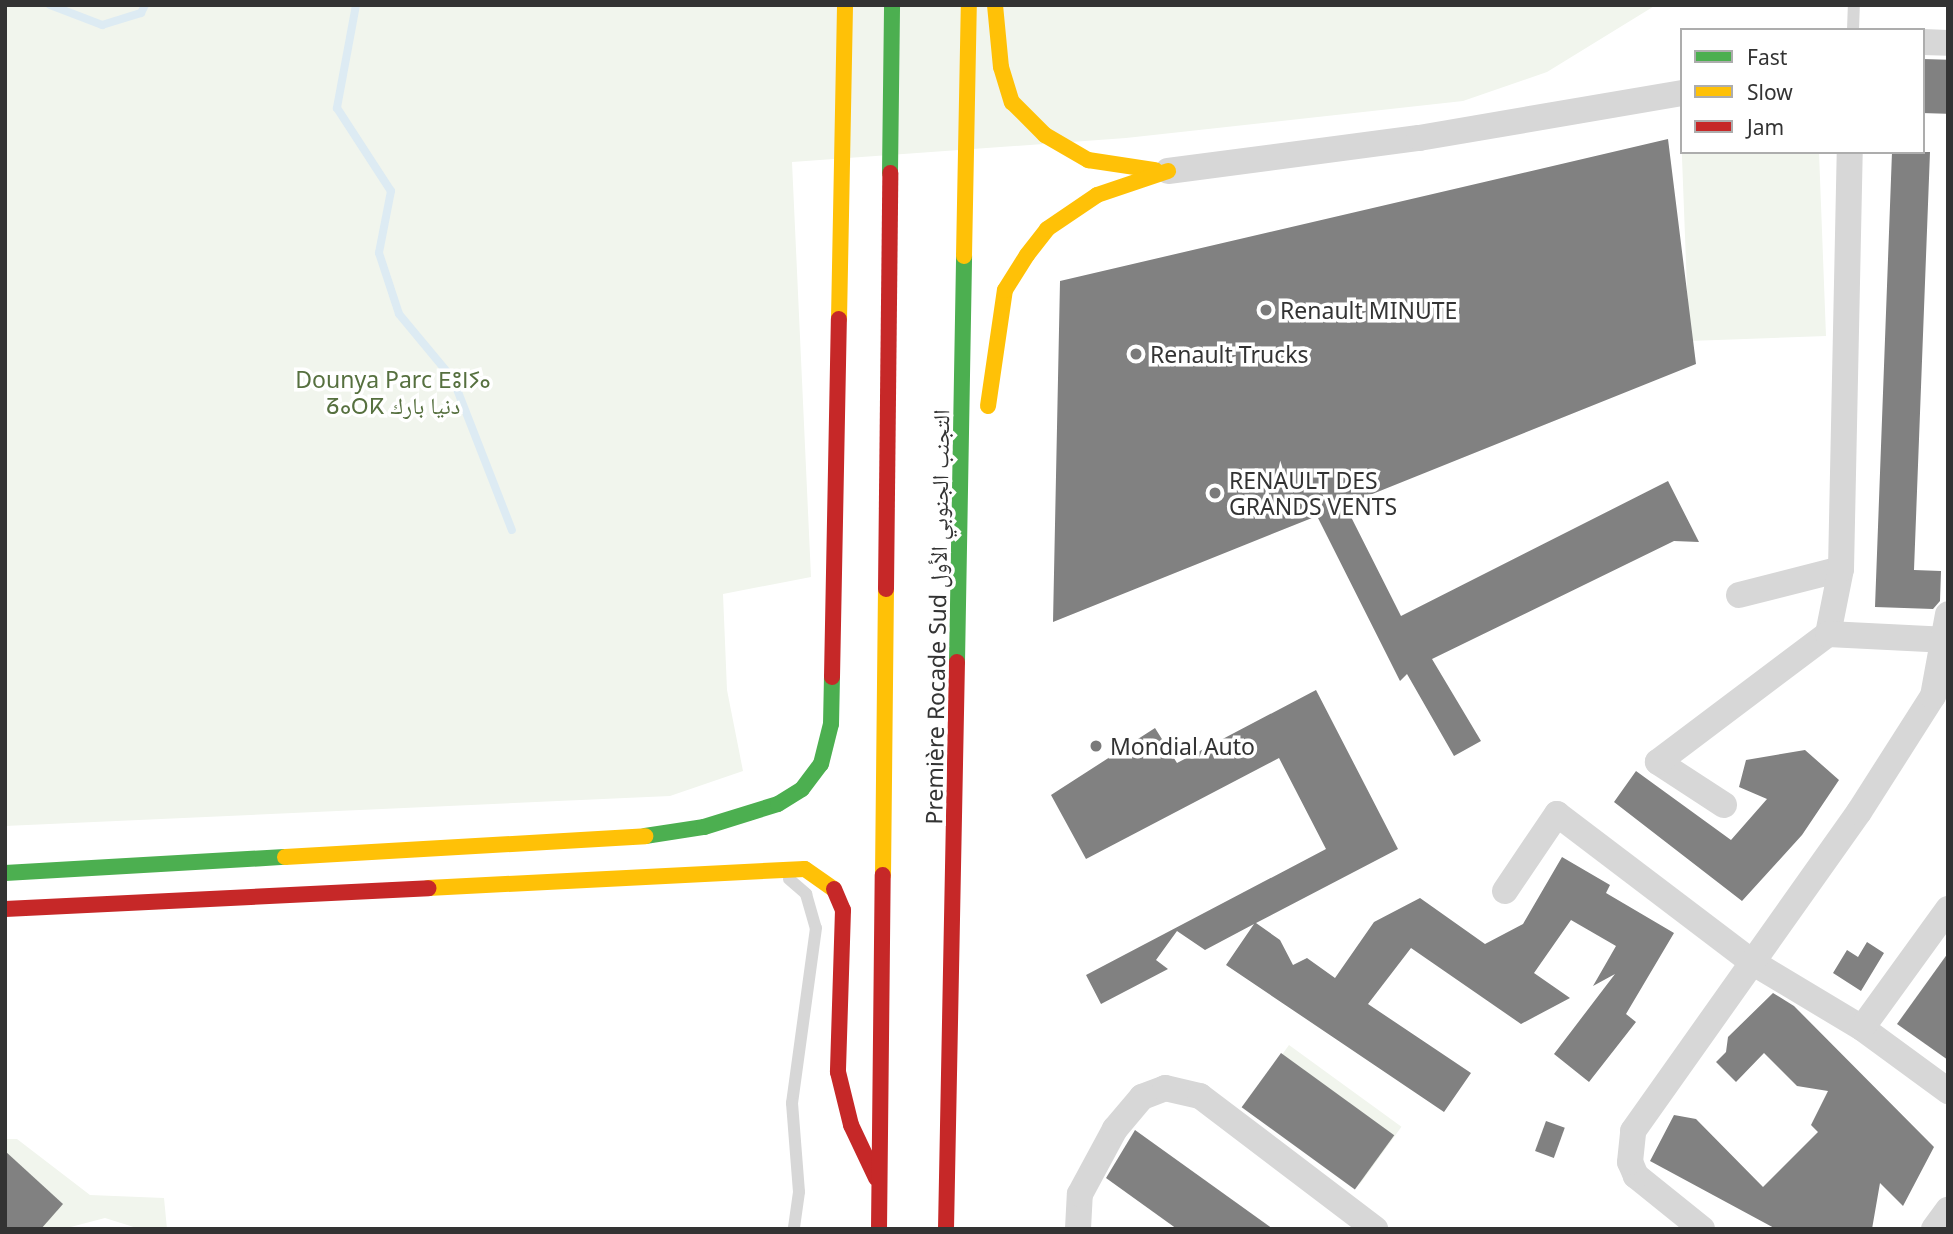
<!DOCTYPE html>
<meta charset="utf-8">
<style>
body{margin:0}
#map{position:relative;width:1953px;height:1234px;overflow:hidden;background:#fff;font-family:"Noto Sans","Noto Naskh Arabic","Noto Sans Tifinagh",sans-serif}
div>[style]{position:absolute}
.green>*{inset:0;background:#f1f5ed;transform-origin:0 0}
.stream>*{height:8px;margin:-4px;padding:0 4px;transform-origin:4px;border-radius:4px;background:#ddebf3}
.building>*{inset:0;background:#818181;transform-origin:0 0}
.lane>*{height:12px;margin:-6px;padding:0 6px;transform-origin:6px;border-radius:6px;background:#d7d7d7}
.street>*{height:26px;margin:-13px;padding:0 13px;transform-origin:13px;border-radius:13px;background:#d7d7d7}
.fast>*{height:16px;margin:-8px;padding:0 8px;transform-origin:8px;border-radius:8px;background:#4caf50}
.slow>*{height:16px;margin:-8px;padding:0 8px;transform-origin:8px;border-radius:8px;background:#ffc107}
.jam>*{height:16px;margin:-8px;padding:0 8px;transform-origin:8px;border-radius:8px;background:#c62828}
.dots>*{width:19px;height:19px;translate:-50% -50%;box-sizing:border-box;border:4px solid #fff;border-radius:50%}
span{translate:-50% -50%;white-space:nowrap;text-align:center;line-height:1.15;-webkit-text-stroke:7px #fff;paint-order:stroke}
.poi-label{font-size:23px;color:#333}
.left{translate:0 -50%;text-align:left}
.park-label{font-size:23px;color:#56703f}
.street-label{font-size:23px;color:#333}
.frame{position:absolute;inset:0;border:7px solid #333;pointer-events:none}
.legend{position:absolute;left:1680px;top:28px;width:245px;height:126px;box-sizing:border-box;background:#fff;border:2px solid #adadad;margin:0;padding:9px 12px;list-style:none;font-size:21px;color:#333}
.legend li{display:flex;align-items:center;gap:14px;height:35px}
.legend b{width:35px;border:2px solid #adadad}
</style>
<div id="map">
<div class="green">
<i style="clip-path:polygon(5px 5px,1656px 5px,1547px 72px,1463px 101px,1126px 138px,792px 162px,811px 577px,723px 594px,727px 690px,743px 771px,670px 796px,5px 826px)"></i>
<i style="clip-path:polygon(1680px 105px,1682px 152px,1819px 152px,1826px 336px,1689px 341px)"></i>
<i style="left:1289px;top:1045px;width:139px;height:71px;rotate:36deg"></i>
<i style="clip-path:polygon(5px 1139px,17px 1139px,90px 1195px,164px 1198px,167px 1229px,140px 1229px,105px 1218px,63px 1229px,5px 1229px)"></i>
</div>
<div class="stream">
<i style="left:50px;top:5px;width:56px;rotate:21deg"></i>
<i style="left:102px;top:25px;width:41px;rotate:-17.1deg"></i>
<i style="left:141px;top:13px;width:9px;rotate:-63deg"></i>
<i style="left:356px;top:5px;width:105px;rotate:100.5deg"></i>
<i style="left:337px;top:108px;width:99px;rotate:57deg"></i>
<i style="left:391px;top:191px;width:63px;rotate:101deg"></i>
<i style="left:379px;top:253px;width:64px;rotate:71.8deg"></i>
<i style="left:399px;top:314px;width:85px;rotate:50.3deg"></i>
<i style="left:453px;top:379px;width:162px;rotate:68.7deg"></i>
</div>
<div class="building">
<i style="left:1923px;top:59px;width:25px;height:54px;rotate:2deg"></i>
<i style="clip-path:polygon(1668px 139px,1696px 364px,1345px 505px,1401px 616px,1668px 481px,1699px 542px,1674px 541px,1432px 659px,1481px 741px,1454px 756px,1407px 674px,1400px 681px,1317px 516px,1053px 622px,1060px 281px)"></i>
<i style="clip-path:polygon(1892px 152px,1930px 152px,1914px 570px,1941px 571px,1940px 601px,1933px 609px,1875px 607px)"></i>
<i style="clip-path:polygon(1316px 690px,1398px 849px,1256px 923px,1280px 940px,1293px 965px,1307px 958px,1335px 978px,1374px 922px,1420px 898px,1485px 944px,1523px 924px,1562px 857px,1610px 885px,1606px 893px,1674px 933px,1626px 1014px,1636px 1022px,1589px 1082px,1554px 1054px,1615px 974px,1593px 986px,1616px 946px,1571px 920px,1534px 973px,1570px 998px,1521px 1024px,1411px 948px,1368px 1004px,1471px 1073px,1444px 1112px,1226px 965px,1254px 924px,1205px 950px,1177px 931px,1156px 960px,1168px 969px,1101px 1004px,1086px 975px,1326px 849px,1279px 758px,1086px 859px,1051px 795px,1155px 728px,1177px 763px)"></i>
<i style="clip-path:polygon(1805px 750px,1839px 780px,1802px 835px,1742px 901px,1614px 802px,1636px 771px,1731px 840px,1767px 799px,1739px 787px,1746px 760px)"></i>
<i style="clip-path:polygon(1867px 942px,1884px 953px,1861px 991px,1833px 973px,1847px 950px,1858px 957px)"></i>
<i style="clip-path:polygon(1948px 953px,1948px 1060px,1897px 1024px)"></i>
<i style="clip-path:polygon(1773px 993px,1794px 1006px,1934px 1147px,1903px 1206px,1880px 1183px,1872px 1229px,1776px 1229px,1650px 1161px,1674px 1115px,1696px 1119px,1763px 1187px,1818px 1132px,1811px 1125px,1828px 1091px,1797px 1086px,1764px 1053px,1736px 1082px,1716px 1062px,1726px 1052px,1728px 1037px)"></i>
<i style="left:1281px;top:1053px;width:140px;height:67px;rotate:36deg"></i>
<i style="left:1546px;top:1121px;width:20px;height:32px;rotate:20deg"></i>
<i style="clip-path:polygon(1135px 1130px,1273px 1229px,1177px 1229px,1106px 1178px)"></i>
<i style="clip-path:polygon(5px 1151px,63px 1204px,41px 1229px,5px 1229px)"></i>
</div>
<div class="lane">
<i style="left:1853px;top:30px;width:25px;rotate:-88deg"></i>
<i style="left:789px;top:879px;width:23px;rotate:41deg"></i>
<i style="left:806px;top:894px;width:35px;rotate:74deg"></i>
<i style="left:816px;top:928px;width:177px;rotate:97.8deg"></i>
<i style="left:792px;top:1103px;width:89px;rotate:85.5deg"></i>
<i style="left:799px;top:1192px;width:37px;rotate:98deg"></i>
</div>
<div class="street">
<i style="left:1923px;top:42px;width:25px;rotate:2deg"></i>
<i style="left:1168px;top:171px;width:253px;rotate:-7.5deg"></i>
<i style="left:1419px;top:138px;width:267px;rotate:-9.7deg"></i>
<i style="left:1739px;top:595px;width:105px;rotate:-14.3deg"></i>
<i style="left:1828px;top:634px;width:66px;rotate:-78.7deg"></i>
<i style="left:1841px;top:569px;width:417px;rotate:-88.8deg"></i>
<i style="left:1724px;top:805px;width:79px;rotate:-146.9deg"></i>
<i style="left:1658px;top:762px;width:213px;rotate:-37deg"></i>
<i style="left:1828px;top:634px;width:120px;rotate:2.9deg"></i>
<i style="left:1505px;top:891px;width:93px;rotate:-56deg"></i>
<i style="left:1557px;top:814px;width:245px;rotate:37.2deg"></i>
<i style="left:1752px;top:962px;width:128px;rotate:31deg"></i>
<i style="left:1862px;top:1028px;width:107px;rotate:36.2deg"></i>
<i style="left:1862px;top:1028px;width:147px;rotate:-54.1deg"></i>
<i style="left:1078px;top:1229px;width:35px;rotate:-87deg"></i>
<i style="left:1080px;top:1194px;width:74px;rotate:-61.7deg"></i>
<i style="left:1115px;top:1129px;width:42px;rotate:-49.8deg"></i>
<i style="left:1142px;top:1097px;width:25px;rotate:-21deg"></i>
<i style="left:1165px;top:1088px;width:36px;rotate:13deg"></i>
<i style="left:1200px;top:1096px;width:220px;rotate:37.2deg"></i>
<i style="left:1702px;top:1229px;width:85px;rotate:-141.2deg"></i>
<i style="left:1636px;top:1176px;width:15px;rotate:-113deg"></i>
<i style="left:1630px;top:1162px;width:31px;rotate:-84deg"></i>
<i style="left:1633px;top:1131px;width:391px;rotate:-54.7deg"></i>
<i style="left:1859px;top:812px;width:138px;rotate:-57.5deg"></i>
<i style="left:1933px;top:696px;width:83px;rotate:-79.6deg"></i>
<i style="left:1934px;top:1229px;width:24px;rotate:-54deg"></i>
</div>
<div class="fast">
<i style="left:890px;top:173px;width:168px;rotate:-89.3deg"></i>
<i style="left:957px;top:662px;width:406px;rotate:-89deg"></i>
<i style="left:645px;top:836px;width:60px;rotate:-8.7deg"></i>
<i style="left:704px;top:827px;width:77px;rotate:-17.3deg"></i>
<i style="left:778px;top:804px;width:28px;rotate:-32deg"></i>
<i style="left:802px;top:789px;width:31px;rotate:-53deg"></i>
<i style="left:821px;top:764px;width:41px;rotate:-76deg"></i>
<i style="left:831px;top:724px;width:47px;rotate:-88.8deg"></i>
<i style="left:5px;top:873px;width:280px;rotate:-3.3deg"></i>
</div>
<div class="slow">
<i style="left:995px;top:5px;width:62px;rotate:84.5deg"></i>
<i style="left:1001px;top:67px;width:37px;rotate:73deg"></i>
<i style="left:1012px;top:102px;width:47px;rotate:45deg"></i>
<i style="left:1045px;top:135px;width:50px;rotate:30.2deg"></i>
<i style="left:1088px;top:160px;width:68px;rotate:8.5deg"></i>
<i style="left:964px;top:256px;width:251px;rotate:-88.9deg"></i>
<i style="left:839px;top:319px;width:314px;rotate:-88.9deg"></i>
<i style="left:988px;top:406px;width:117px;rotate:-81.7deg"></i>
<i style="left:1005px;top:290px;width:41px;rotate:-57.8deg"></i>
<i style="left:1027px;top:255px;width:33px;rotate:-52deg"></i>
<i style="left:1047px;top:229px;width:60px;rotate:-34.2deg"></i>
<i style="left:1097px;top:195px;width:75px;rotate:-18.7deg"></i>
<i style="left:285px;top:857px;width:361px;rotate:-3.3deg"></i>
<i style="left:883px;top:875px;width:286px;rotate:-89.4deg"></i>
<i style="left:428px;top:888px;width:377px;rotate:-2.9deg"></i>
<i style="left:805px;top:869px;width:35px;rotate:35deg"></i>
</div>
<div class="jam">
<i style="left:886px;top:589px;width:416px;rotate:-89.4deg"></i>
<i style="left:832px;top:677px;width:358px;rotate:-88.9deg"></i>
<i style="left:834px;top:889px;width:23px;rotate:67deg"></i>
<i style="left:843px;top:910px;width:162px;rotate:91.8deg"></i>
<i style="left:838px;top:1072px;width:55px;rotate:76.2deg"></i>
<i style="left:851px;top:1125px;width:59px;rotate:64.7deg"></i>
<i style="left:5px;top:909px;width:424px;rotate:-2.8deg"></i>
<i style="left:879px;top:1229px;width:354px;rotate:-89.4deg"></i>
<i style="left:946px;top:1229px;width:567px;rotate:-88.89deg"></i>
</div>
<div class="dots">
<i style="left:1266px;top:310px;background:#7a7a7a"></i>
<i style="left:1136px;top:354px;background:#7a7a7a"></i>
<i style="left:1215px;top:493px;background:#7a7a7a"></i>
<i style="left:1096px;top:746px;background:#7a7a7a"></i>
</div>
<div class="poi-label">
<span class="left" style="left:1280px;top:310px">Renault MINUTE</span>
<span class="left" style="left:1150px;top:354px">Renault Trucks</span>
<span class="left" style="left:1229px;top:493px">RENAULT DES<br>GRANDS VENTS</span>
<span class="left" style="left:1110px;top:746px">Mondial Auto</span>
</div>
<div class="park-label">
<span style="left:393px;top:392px">Dounya Parc ⴹⵓⵏⵢⴰ<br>ⵒⴰⵔⴽ دنيا بارك</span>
</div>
<div class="street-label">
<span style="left:937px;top:617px;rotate:-89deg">Première Rocade Sud التجنب الجنوبي الأول</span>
</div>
<div class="frame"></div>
<ul class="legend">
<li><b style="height:9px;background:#4caf50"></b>Fast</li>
<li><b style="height:9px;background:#ffc107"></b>Slow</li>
<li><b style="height:9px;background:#c62828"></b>Jam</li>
</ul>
</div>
